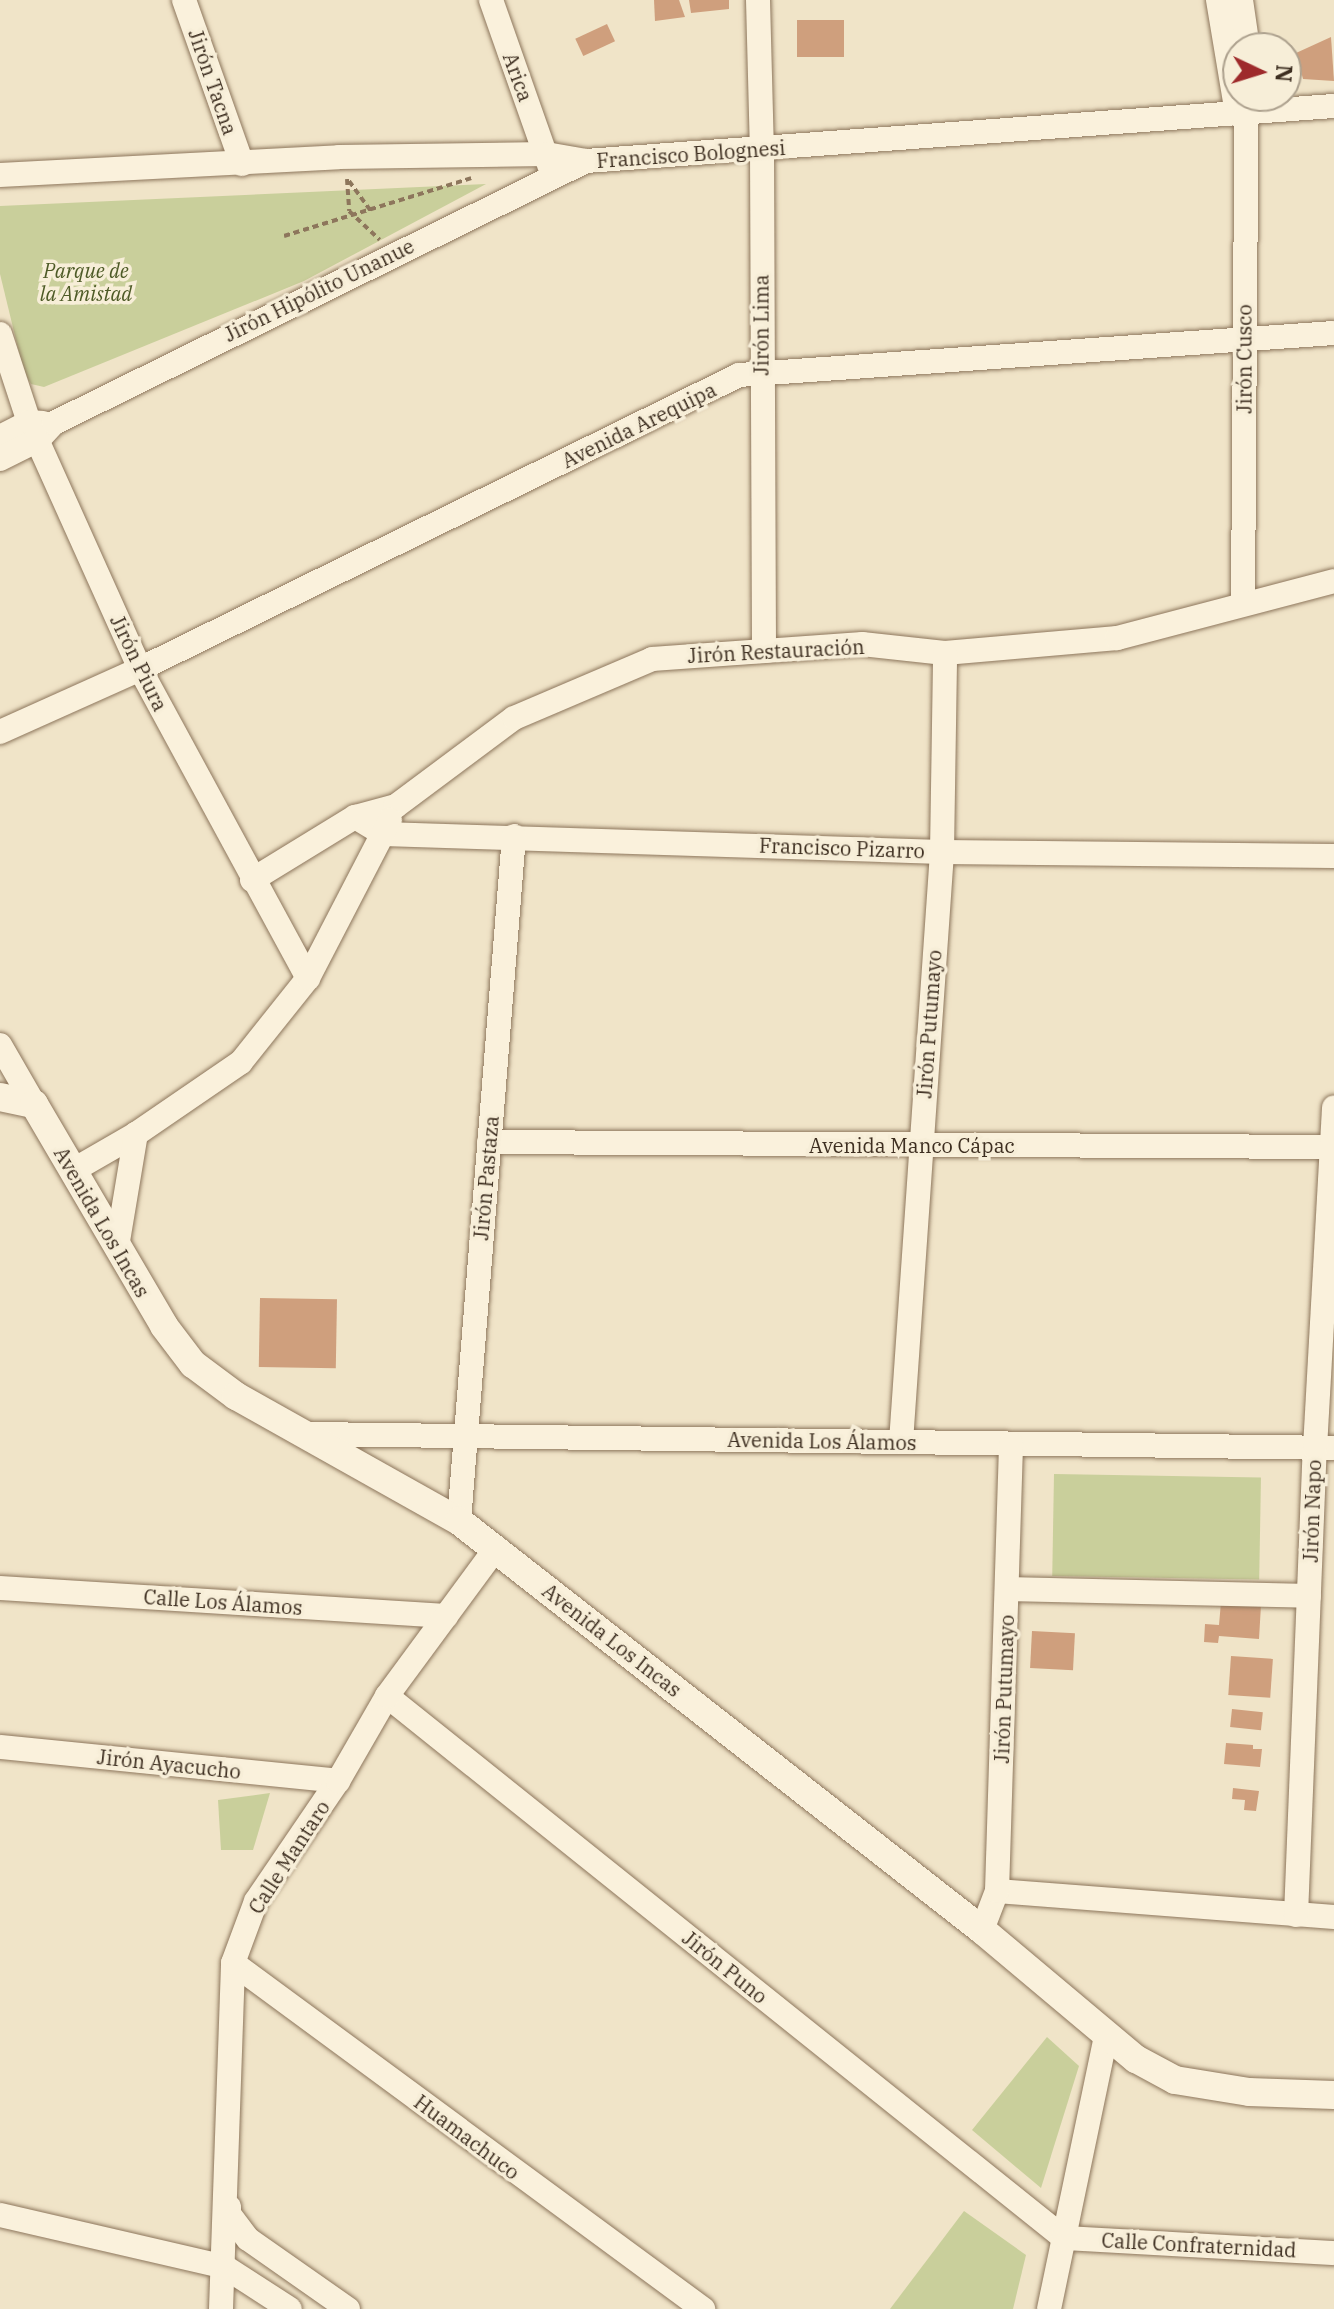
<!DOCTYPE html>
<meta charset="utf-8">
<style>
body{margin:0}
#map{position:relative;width:1334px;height:2309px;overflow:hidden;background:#f0e4c8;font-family:"IBM Plex Serif",serif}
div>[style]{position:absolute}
.green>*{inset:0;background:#c9cf9b;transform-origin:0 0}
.building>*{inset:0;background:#cf9f7d;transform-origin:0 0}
.path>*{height:4px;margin-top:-2px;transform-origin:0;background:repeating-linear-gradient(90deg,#8d765c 0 6px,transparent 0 10px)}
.roads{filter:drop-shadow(0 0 2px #8d765c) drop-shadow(0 0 2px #8d765c)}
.minor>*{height:24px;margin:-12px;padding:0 12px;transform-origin:12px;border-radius:12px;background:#faf1dc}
.tertiary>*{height:28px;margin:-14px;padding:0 14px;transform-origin:14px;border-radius:14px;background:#faf1dc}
span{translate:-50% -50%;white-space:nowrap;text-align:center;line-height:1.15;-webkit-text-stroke:7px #f7eed8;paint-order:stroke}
.street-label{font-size:20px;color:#3d2e20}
.park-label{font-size:20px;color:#4d5a26;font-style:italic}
.north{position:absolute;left:1222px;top:32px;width:80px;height:80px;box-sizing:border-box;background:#f7eed8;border:2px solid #ada18e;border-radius:50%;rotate:94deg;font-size:22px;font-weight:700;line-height:32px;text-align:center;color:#3d2e20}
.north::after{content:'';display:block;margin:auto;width:28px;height:36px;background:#9e2a2b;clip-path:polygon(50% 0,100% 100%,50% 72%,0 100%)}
</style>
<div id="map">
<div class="green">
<i style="clip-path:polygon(486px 184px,304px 281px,44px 387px,31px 384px,24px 373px,0 274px,0 206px)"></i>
<i style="left:1054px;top:1474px;width:207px;height:102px;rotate:1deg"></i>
<i style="clip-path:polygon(270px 1793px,253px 1850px,221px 1850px,218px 1800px)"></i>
<i style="clip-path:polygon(1047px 2037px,1079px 2066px,1041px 2188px,972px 2130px)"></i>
<i style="clip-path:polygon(964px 2211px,1026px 2255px,1013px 2309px,890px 2309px)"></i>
</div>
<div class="building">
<i style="clip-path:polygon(654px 0,679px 0,685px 17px,655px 21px)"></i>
<i style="clip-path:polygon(689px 0,729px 0,729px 9px,691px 13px)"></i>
<i style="left:797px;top:20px;width:47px;height:37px"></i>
<i style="left:607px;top:24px;width:19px;height:35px;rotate:65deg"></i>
<i style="clip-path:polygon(1331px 37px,1334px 81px,1303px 79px,1296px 53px)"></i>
<i style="left:260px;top:1298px;width:77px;height:69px;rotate:1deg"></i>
<i style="clip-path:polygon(1221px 1602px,1261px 1605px,1259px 1639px,1219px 1636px,1218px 1643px,1204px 1642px,1205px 1624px,1219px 1625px)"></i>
<i style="left:1032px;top:1631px;width:43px;height:37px;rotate:3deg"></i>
<i style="left:1231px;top:1656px;width:42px;height:39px;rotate:4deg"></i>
<i style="left:1232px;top:1709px;width:31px;height:18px;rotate:6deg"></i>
<i style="clip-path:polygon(1226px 1743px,1253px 1745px,1253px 1749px,1262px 1749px,1260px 1767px,1224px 1764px)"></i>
<i style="clip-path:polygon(1233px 1788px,1259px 1791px,1256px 1811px,1244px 1810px,1245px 1800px,1232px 1799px)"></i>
</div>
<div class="path">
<i style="left:347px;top:179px;width:32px;rotate:86deg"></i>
<i style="left:349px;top:211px;width:42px;rotate:43.1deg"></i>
<i style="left:349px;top:181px;width:37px;rotate:54deg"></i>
<i style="left:284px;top:236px;width:196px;rotate:-17.2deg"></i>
</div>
<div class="roads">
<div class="minor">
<i style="left:184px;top:0;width:174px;rotate:70.5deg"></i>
<i style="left:491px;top:0;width:178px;rotate:70.6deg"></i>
<i style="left:758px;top:0;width:149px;rotate:88.5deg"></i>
<i style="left:762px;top:149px;width:502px;rotate:89.77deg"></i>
<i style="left:1218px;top:0;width:116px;rotate:80.5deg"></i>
<i style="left:1241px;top:0;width:49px;rotate:81.7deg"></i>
<i style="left:0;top:175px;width:339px;rotate:-3deg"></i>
<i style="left:339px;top:157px;width:207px;rotate:-0.8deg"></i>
<i style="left:546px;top:154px;width:41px;rotate:9.9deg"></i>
<i style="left:586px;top:161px;width:750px;rotate:-4.21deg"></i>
<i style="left:0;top:334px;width:93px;rotate:71.8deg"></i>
<i style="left:29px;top:422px;width:271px;rotate:65.8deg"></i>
<i style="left:140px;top:669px;width:352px;rotate:61.5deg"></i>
<i style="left:0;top:437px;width:33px;rotate:-27deg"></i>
<i style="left:29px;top:422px;width:14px;rotate:4deg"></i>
<i style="left:0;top:459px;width:42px;rotate:-26.6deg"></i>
<i style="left:38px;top:440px;width:23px;rotate:-47deg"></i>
<i style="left:54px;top:423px;width:593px;rotate:-26.22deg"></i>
<i style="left:1243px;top:604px;width:490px;rotate:-89.6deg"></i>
<i style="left:0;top:732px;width:154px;rotate:-24.2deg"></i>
<i style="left:140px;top:669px;width:667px;rotate:-26.14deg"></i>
<i style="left:739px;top:375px;width:596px;rotate:-4.04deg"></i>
<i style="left:355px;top:817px;width:33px;rotate:31deg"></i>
<i style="left:383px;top:834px;width:559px;rotate:1.84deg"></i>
<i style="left:942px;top:852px;width:392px;rotate:0.6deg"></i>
<i style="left:252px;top:880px;width:121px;rotate:-31.5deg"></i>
<i style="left:355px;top:817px;width:42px;rotate:-15deg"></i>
<i style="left:396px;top:806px;width:147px;rotate:-36.7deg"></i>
<i style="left:514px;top:718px;width:150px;rotate:-23.1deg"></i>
<i style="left:652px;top:659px;width:211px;rotate:-4.1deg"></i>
<i style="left:862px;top:644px;width:83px;rotate:6.2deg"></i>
<i style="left:945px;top:653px;width:173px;rotate:-5deg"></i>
<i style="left:1117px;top:638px;width:224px;rotate:-14.7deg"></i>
<i style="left:0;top:1045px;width:68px;rotate:60deg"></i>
<i style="left:489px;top:1142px;width:845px;rotate:0.34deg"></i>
<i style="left:72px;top:1171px;width:74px;rotate:-30deg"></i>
<i style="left:136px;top:1134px;width:127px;rotate:-34.4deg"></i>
<i style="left:241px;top:1062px;width:107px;rotate:-51.4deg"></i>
<i style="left:308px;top:978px;width:178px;rotate:-62.6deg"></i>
<i style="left:117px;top:1247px;width:115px;rotate:-80.5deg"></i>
<i style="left:310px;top:1434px;width:1024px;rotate:0.78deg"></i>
<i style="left:901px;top:1442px;width:591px;rotate:-86.02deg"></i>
<i style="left:942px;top:852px;width:199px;rotate:-89.1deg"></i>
<i style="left:459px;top:1521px;width:687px;rotate:-85.41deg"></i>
<i style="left:0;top:1588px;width:447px;rotate:3.6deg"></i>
<i style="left:1007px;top:1589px;width:302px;rotate:1.3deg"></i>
<i style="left:387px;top:1696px;width:867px;rotate:38.68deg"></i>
<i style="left:1064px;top:2238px;width:270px;rotate:3.2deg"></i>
<i style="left:0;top:1747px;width:340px;rotate:5.7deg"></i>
<i style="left:997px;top:1891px;width:338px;rotate:4.4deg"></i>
<i style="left:1296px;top:1915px;width:467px;rotate:-87.7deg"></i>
<i style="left:1315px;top:1448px;width:341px;rotate:-86.8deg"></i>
<i style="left:982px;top:1930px;width:42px;rotate:-69deg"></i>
<i style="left:997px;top:1891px;width:447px;rotate:-88.2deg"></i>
<i style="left:233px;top:1963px;width:584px;rotate:36.36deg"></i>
<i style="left:229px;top:2207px;width:7px;rotate:90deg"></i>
<i style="left:229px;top:2214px;width:31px;rotate:53deg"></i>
<i style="left:248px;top:2239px;width:122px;rotate:35deg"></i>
<i style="left:0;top:2215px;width:231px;rotate:13deg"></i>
<i style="left:225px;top:2267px;width:77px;rotate:32.9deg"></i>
<i style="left:221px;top:2309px;width:346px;rotate:-88deg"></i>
<i style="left:233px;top:1963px;width:66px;rotate:-69.6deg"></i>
<i style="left:256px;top:1901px;width:145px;rotate:-55.7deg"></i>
<i style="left:338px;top:1781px;width:98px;rotate:-60deg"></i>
<i style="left:387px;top:1696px;width:184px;rotate:-53.6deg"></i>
<i style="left:1049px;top:2309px;width:279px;rotate:-78.2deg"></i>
</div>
<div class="tertiary">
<i style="left:0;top:1097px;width:35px;rotate:12deg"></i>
<i style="left:34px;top:1104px;width:257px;rotate:59.6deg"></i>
<i style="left:164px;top:1326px;width:48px;rotate:52.7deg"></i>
<i style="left:193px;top:1364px;width:54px;rotate:36.7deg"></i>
<i style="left:236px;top:1396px;width:256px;rotate:29.3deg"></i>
<i style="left:459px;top:1521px;width:664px;rotate:38.03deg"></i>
<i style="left:982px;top:1930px;width:201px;rotate:40deg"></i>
<i style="left:1136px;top:2059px;width:44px;rotate:28.3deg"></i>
<i style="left:1175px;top:2080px;width:75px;rotate:9.2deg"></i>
<i style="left:1249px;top:2092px;width:85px;rotate:2deg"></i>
</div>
</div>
<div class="street-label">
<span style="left:518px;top:77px;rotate:70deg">Arica</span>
<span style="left:213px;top:82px;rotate:71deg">Jirón Tacna</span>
<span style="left:691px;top:154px;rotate:-4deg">Francisco Bolognesi</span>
<span style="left:319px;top:290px;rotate:-26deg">Jirón Hipólito Unanue</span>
<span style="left:761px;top:325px;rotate:-90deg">Jirón Lima</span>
<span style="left:1244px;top:359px;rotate:-90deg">Jirón Cusco</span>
<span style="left:639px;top:425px;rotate:-26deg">Avenida Arequipa</span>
<span style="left:776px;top:651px;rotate:-3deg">Jirón Restauración</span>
<span style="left:139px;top:663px;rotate:64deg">Jirón Piura</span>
<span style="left:842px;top:848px;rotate:2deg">Francisco Pizarro</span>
<span style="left:929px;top:1024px;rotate:-86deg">Jirón Putumayo</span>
<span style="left:912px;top:1145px">Avenida Manco Cápac</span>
<span style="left:486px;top:1178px;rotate:-85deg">Jirón Pastaza</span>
<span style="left:102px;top:1222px;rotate:60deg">Avenida Los Incas</span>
<span style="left:822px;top:1441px;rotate:1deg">Avenida Los Álamos</span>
<span style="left:1312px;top:1511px;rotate:-88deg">Jirón Napo</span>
<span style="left:223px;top:1602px;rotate:4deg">Calle Los Álamos</span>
<span style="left:612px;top:1640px;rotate:38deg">Avenida Los Incas</span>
<span style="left:1004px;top:1689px;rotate:-88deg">Jirón Putumayo</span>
<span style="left:169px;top:1764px;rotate:6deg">Jirón Ayacucho</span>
<span style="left:289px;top:1857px;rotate:-57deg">Calle Mantaro</span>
<span style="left:725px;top:1967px;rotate:39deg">Jirón Puno</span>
<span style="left:467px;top:2137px;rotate:37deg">Huamachuco</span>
<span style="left:1199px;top:2245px;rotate:3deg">Calle Confraternidad</span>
</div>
<div class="park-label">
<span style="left:86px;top:282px">Parque de<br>la Amistad</span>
</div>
<div class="north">N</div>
</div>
